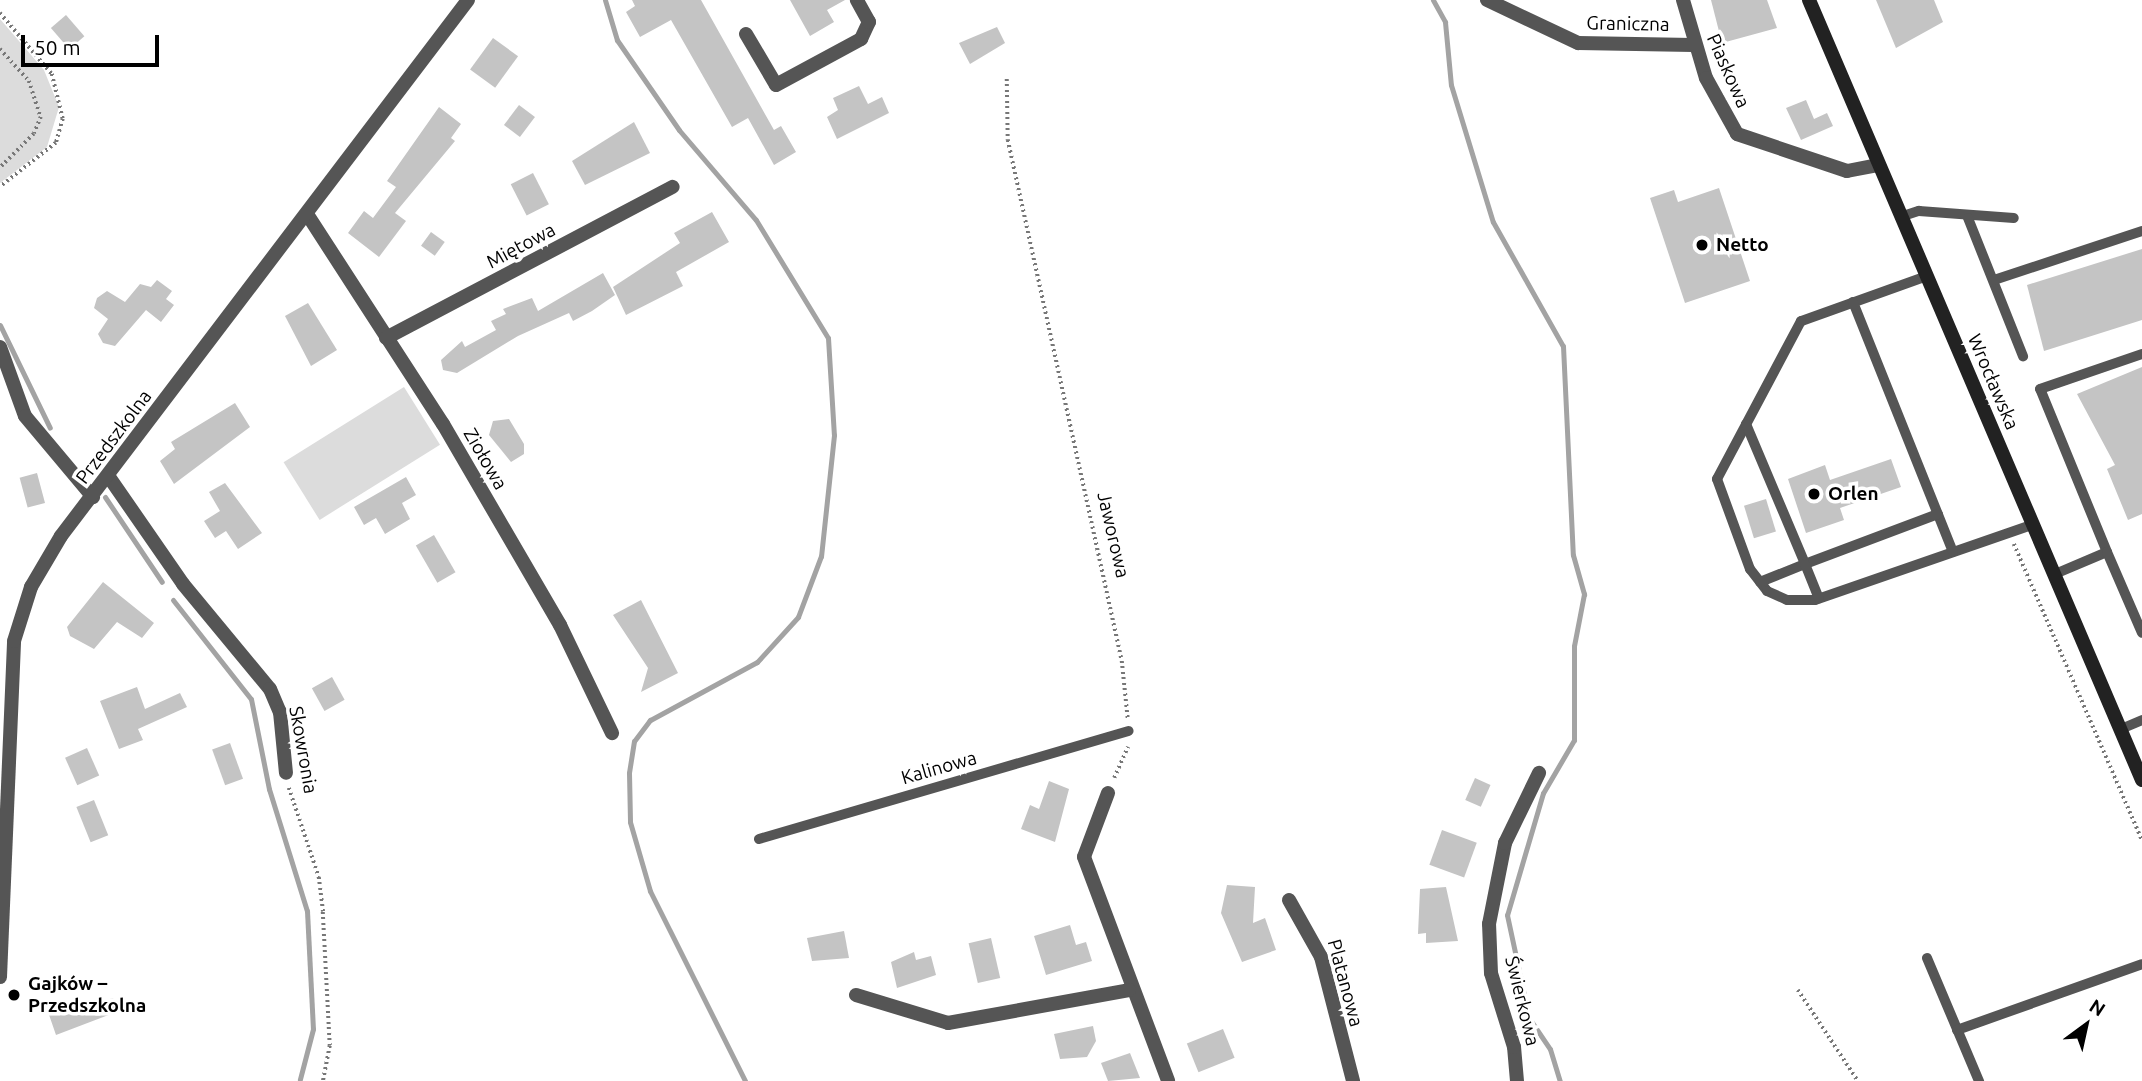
<!DOCTYPE html>
<meta charset="utf-8">
<style>
body{margin:0}
#map{position:relative;width:2142px;height:1081px;overflow:hidden;background:#fff;font-family:Ubuntu,sans-serif}
div>[style]{position:absolute}
.green>*{inset:0;background:#dcdcdc;transform-origin:0 0}
.stream>*{height:5px;margin:-2.5px;padding:0 2.5px;transform-origin:2.5px;border-radius:2.5px;background:#a3a3a3}
.building>*{inset:0;background:#c4c4c4;transform-origin:0 0}
.path>*{height:3.5px;margin-top:-1.75px;transform-origin:0;background:repeating-linear-gradient(90deg,#777 0 2px,transparent 0 5.5px)}
.service>*{height:10px;margin:-5px;padding:0 5px;transform-origin:5px;border-radius:5px;background:#555}
.minor>*{height:14px;margin:-7px;padding:0 7px;transform-origin:7px;border-radius:7px;background:#555}
.tertiary>*{height:14px;margin:-7px;padding:0 7px;transform-origin:7px;border-radius:7px;background:#555}
.secondary>*{height:14px;margin:-7px;padding:0 7px;transform-origin:7px;border-radius:7px;background:#222}
.dots>*{width:19px;height:19px;translate:-50% -50%;box-sizing:border-box;border:4px solid #fff;border-radius:50%}
span{translate:-50% -50%;white-space:nowrap;text-align:center;line-height:1.15;-webkit-text-stroke:7px #fff;paint-order:stroke}
.street-label{font-size:19px;color:#000}
.poi-label{font-size:19px;color:#000;font-weight:700}
.left{translate:0 -50%;text-align:left}
.north{position:absolute;left:2051px;top:990px;width:70px;height:70px;-webkit-text-stroke:5px #fff;paint-order:stroke;rotate:33deg;font-size:19px;font-weight:700;line-height:28px;text-align:center;color:#000}
.north::after{content:'';display:block;margin:auto;width:24px;height:32px;background:#000;clip-path:polygon(50% 0,100% 100%,50% 72%,0 100%)}
.scale{position:absolute;left:21px;top:35px;width:138px;height:32px;box-sizing:border-box;border:4px solid #000;border-top:0;padding-left:9px;font-size:21px;line-height:24px;white-space:nowrap;color:#000;-webkit-text-stroke:5px #fff;paint-order:stroke}
</style>
<div id="map">
<div class="green">
<i style="clip-path:polygon(0 19px,44px 70px,59px 107px,47px 147px,0 183px)"></i>
<i style="left:404px;top:387px;width:68px;height:142px;rotate:58deg"></i>
</div>
<div class="stream">
<i style="left:605px;top:0;width:42px;rotate:73.3deg"></i>
<i style="left:617px;top:40px;width:109px;rotate:55.4deg"></i>
<i style="left:679px;top:130px;width:118px;rotate:49.5deg"></i>
<i style="left:756px;top:220px;width:138px;rotate:58.6deg"></i>
<i style="left:828px;top:338px;width:97px;rotate:86.5deg"></i>
<i style="left:834px;top:435px;width:122px;rotate:96.1deg"></i>
<i style="left:821px;top:556px;width:65px;rotate:110.7deg"></i>
<i style="left:798px;top:617px;width:61px;rotate:132.3deg"></i>
<i style="left:757px;top:662px;width:122px;rotate:151.5deg"></i>
<i style="left:650px;top:720px;width:26px;rotate:127deg"></i>
<i style="left:634px;top:741px;width:32px;rotate:99deg"></i>
<i style="left:629px;top:773px;width:49px;rotate:88.8deg"></i>
<i style="left:630px;top:822px;width:72px;rotate:73.8deg"></i>
<i style="left:650px;top:891px;width:212px;rotate:63.4deg"></i>
<i style="left:1433px;top:0;width:25px;rotate:61deg"></i>
<i style="left:1445px;top:22px;width:63px;rotate:84.6deg"></i>
<i style="left:1451px;top:85px;width:143px;rotate:73deg"></i>
<i style="left:1493px;top:222px;width:142px;rotate:60.6deg"></i>
<i style="left:1563px;top:346px;width:209px;rotate:87.3deg"></i>
<i style="left:1573px;top:555px;width:41px;rotate:74.2deg"></i>
<i style="left:1584px;top:594px;width:53px;rotate:100.9deg"></i>
<i style="left:1574px;top:646px;width:94px;rotate:90deg"></i>
<i style="left:1574px;top:740px;width:61px;rotate:120.3deg"></i>
<i style="left:1543px;top:793px;width:127px;rotate:106.4deg"></i>
<i style="left:1507px;top:915px;width:105px;rotate:77.9deg"></i>
<i style="left:1529px;top:1018px;width:37px;rotate:56deg"></i>
<i style="left:1550px;top:1049px;width:34px;rotate:73deg"></i>
<i style="left:0;top:325px;width:114px;rotate:64.1deg"></i>
<i style="left:105px;top:497px;width:102px;rotate:56.2deg"></i>
<i style="left:173px;top:600px;width:126px;rotate:51.8deg"></i>
<i style="left:251px;top:699px;width:92px;rotate:78.7deg"></i>
<i style="left:269px;top:789px;width:128px;rotate:72.7deg"></i>
<i style="left:307px;top:911px;width:118px;rotate:87.1deg"></i>
<i style="left:313px;top:1029px;width:52px;rotate:104.6deg"></i>
</div>
<div class="building">
<i style="clip-path:polygon(632px 0,701px 0,774px 130px,781px 126px,796px 152px,774px 165px,748px 118px,732px 127px,671px 20px,640px 37px,626px 12px,635px 6px)"></i>
<i style="clip-path:polygon(790px 0,845px 0,827px 10px,834px 22px,810px 36px)"></i>
<i style="clip-path:polygon(1711px 0,1767px 0,1777px 28px,1722px 43px)"></i>
<i style="clip-path:polygon(1876px 0,1934px 0,1943px 22px,1896px 48px)"></i>
<i style="left:66px;top:15px;width:28px;height:20px;rotate:49deg"></i>
<i style="clip-path:polygon(997px 27px,1005px 43px,970px 64px,959px 43px)"></i>
<i style="left:493px;top:38px;width:31px;height:39px;rotate:36deg"></i>
<i style="clip-path:polygon(859px 86px,868px 104px,882px 97px,889px 113px,837px 139px,827px 117px,838px 110px,833px 98px)"></i>
<i style="clip-path:polygon(1806px 100px,1814px 119px,1827px 113px,1833px 126px,1801px 140px,1786px 108px)"></i>
<i style="left:519px;top:105px;width:20px;height:25px;rotate:37deg"></i>
<i style="clip-path:polygon(439px 107px,461px 124px,451px 138px,455px 141px,395px 213px,406px 221px,379px 257px,348px 233px,364px 211px,373px 218px,396px 187px,387px 181px)"></i>
<i style="clip-path:polygon(634px 122px,650px 153px,585px 185px,572px 161px)"></i>
<i style="left:533px;top:173px;width:35px;height:25px;rotate:63deg"></i>
<i style="clip-path:polygon(1719px 188px,1750px 281px,1685px 303px,1650px 198px,1674px 190px,1678px 202px)"></i>
<i style="clip-path:polygon(712px 212px,729px 242px,676px 272px,683px 286px,626px 315px,613px 287px,680px 243px,674px 233px)"></i>
<i style="left:431px;top:232px;width:17px;height:17px;rotate:36deg"></i>
<i style="clip-path:polygon(2142px 249px,2142px 320px,2044px 351px,2027px 285px)"></i>
<i style="clip-path:polygon(603px 273px,615px 295px,592px 311px,573px 321px,569px 313px,518px 336px,457px 373px,443px 370px,441px 360px,462px 341px,465px 347px,496px 330px,491px 321px,506px 314px,503px 309px,532px 298px,538px 311px)"></i>
<i style="clip-path:polygon(157px 280px,172px 291px,166px 299px,174px 305px,161px 322px,146px 310px,115px 346px,103px 343px,98px 334px,108px 319px,94px 308px,97px 298px,107px 291px,125px 302px,140px 284px,151px 287px)"></i>
<i style="clip-path:polygon(308px 303px,337px 350px,311px 366px,285px 316px)"></i>
<i style="clip-path:polygon(2142px 367px,2142px 514px,2128px 520px,2107px 469px,2115px 465px,2077px 394px)"></i>
<i style="clip-path:polygon(235px 403px,250px 427px,174px 484px,160px 461px,175px 449px,171px 442px)"></i>
<i style="clip-path:polygon(509px 419px,524px 444px,524px 454px,511px 462px,489px 435px,493px 421px)"></i>
<i style="clip-path:polygon(1891px 459px,1901px 487px,1840px 508px,1844px 520px,1806px 533px,1788px 479px,1825px 465px,1830px 480px)"></i>
<i style="left:37px;top:473px;width:31px;height:18px;rotate:75deg"></i>
<i style="clip-path:polygon(406px 477px,416px 495px,402px 503px,410px 519px,385px 534px,376px 518px,364px 525px,354px 507px)"></i>
<i style="clip-path:polygon(225px 483px,262px 533px,238px 549px,226px 531px,215px 538px,204px 521px,220px 511px,209px 492px)"></i>
<i style="left:1766px;top:499px;width:34px;height:23px;rotate:73deg"></i>
<i style="left:434px;top:535px;width:43px;height:21px;rotate:60deg"></i>
<i style="clip-path:polygon(103px 582px,154px 623px,142px 638px,117px 622px,94px 649px,70px 636px,67px 627px)"></i>
<i style="clip-path:polygon(641px 600px,678px 673px,641px 692px,648px 668px,613px 615px)"></i>
<i style="left:332px;top:677px;width:26px;height:23px;rotate:61deg"></i>
<i style="clip-path:polygon(137px 687px,145px 709px,180px 693px,187px 707px,138px 729px,143px 740px,119px 749px,100px 701px)"></i>
<i style="left:230px;top:743px;width:38px;height:19px;rotate:70deg"></i>
<i style="left:87px;top:748px;width:30px;height:24px;rotate:66deg"></i>
<i style="left:1475px;top:778px;width:17px;height:24px;rotate:24deg"></i>
<i style="clip-path:polygon(1049px 781px,1069px 789px,1055px 842px,1021px 829px,1030px 805px,1039px 809px)"></i>
<i style="left:94px;top:800px;width:38px;height:19px;rotate:68deg"></i>
<i style="left:1442px;top:830px;width:37px;height:37px;rotate:20deg"></i>
<i style="clip-path:polygon(1227px 885px,1255px 887px,1253px 923px,1265px 918px,1276px 950px,1242px 962px,1221px 913px)"></i>
<i style="clip-path:polygon(1446px 887px,1458px 941px,1426px 943px,1426px 933px,1418px 934px,1420px 889px)"></i>
<i style="clip-path:polygon(1070px 925px,1076px 945px,1086px 942px,1092px 961px,1046px 975px,1034px 936px)"></i>
<i style="clip-path:polygon(844px 931px,849px 958px,812px 961px,807px 938px)"></i>
<i style="left:991px;top:938px;width:41px;height:23px;rotate:77deg"></i>
<i style="clip-path:polygon(914px 952px,916px 960px,931px 956px,936px 975px,897px 988px,891px 962px)"></i>
<i style="clip-path:polygon(113px 998px,119px 1011px,56px 1035px,47px 1009px,76px 999px,79px 1009px)"></i>
<i style="clip-path:polygon(1093px 1026px,1096px 1041px,1087px 1057px,1060px 1059px,1054px 1034px)"></i>
<i style="left:1223px;top:1029px;width:31px;height:39px;rotate:68deg"></i>
<i style="clip-path:polygon(1130px 1053px,1140px 1078px,1108px 1081px,1101px 1063px)"></i>
</div>
<div class="path">
<i style="left:0;top:13px;width:80px;rotate:49.6deg"></i>
<i style="left:52px;top:74px;width:46px;rotate:76.3deg"></i>
<i style="left:63px;top:119px;width:25px;rotate:106deg"></i>
<i style="left:56px;top:143px;width:71px;rotate:141.8deg"></i>
<i style="left:0;top:49px;width:43px;rotate:47.8deg"></i>
<i style="left:29px;top:81px;width:38px;rotate:72deg"></i>
<i style="left:41px;top:117px;width:18px;rotate:112deg"></i>
<i style="left:34px;top:134px;width:48px;rotate:135deg"></i>
<i style="left:1007px;top:79px;width:61px;rotate:89.1deg"></i>
<i style="left:1008px;top:140px;width:533px;rotate:77.66deg"></i>
<i style="left:1122px;top:661px;width:58px;rotate:84.1deg"></i>
<i style="left:2014px;top:544px;width:322px;rotate:66.6deg"></i>
<i style="left:1114px;top:778px;width:34px;rotate:-66deg"></i>
<i style="left:289px;top:788px;width:94px;rotate:71.4deg"></i>
<i style="left:319px;top:877px;width:35px;rotate:83deg"></i>
<i style="left:323px;top:912px;width:134px;rotate:87deg"></i>
<i style="left:330px;top:1046px;width:36px;rotate:101deg"></i>
<i style="left:1798px;top:990px;width:109px;rotate:56.6deg"></i>
</div>
<div class="service">
<i style="left:1900px;top:217px;width:20px;rotate:-18deg"></i>
<i style="left:1919px;top:211px;width:95px;rotate:4.2deg"></i>
<i style="left:1968px;top:218px;width:149px;rotate:68.3deg"></i>
<i style="left:1927px;top:276px;width:134px;rotate:160.3deg"></i>
<i style="left:1801px;top:321px;width:179px;rotate:118deg"></i>
<i style="left:1717px;top:479px;width:96px;rotate:69.9deg"></i>
<i style="left:1750px;top:569px;width:28px;rotate:52deg"></i>
<i style="left:1767px;top:591px;width:22px;rotate:24deg"></i>
<i style="left:1787px;top:600px;width:28px"></i>
<i style="left:1815px;top:600px;width:232px;rotate:-19.1deg"></i>
<i style="left:1994px;top:280px;width:156px;rotate:-18.3deg"></i>
<i style="left:1853px;top:302px;width:269px;rotate:68.2deg"></i>
<i style="left:1746px;top:424px;width:152px;rotate:67.1deg"></i>
<i style="left:1805px;top:564px;width:142px;rotate:-20.6deg"></i>
<i style="left:2107px;top:552px;width:176px;rotate:-112.3deg"></i>
<i style="left:2040px;top:389px;width:108px;rotate:-18.9deg"></i>
<i style="left:2055px;top:574px;width:56px;rotate:-22.9deg"></i>
<i style="left:2107px;top:552px;width:88px;rotate:66.6deg"></i>
<i style="left:1760px;top:582px;width:48px;rotate:-21.8deg"></i>
<i style="left:1805px;top:564px;width:37px;rotate:68deg"></i>
<i style="left:2121px;top:729px;width:23px;rotate:-23deg"></i>
<i style="left:759px;top:839px;width:385px;rotate:-16.3deg"></i>
<i style="left:1927px;top:958px;width:134px;rotate:67.1deg"></i>
<i style="left:1957px;top:1030px;width:196px;rotate:-19.6deg"></i>
</div>
<div class="minor">
<i style="left:1487px;top:0;width:101px;rotate:25.3deg"></i>
<i style="left:1578px;top:43px;width:115px;rotate:1deg"></i>
<i style="left:1683px;top:0;width:81px;rotate:73.6deg"></i>
<i style="left:1706px;top:78px;width:64px;rotate:61deg"></i>
<i style="left:1737px;top:134px;width:116px;rotate:18.6deg"></i>
<i style="left:1847px;top:171px;width:31px;rotate:-11deg"></i>
<i style="left:746px;top:34px;width:59px;rotate:59.5deg"></i>
<i style="left:776px;top:85px;width:97px;rotate:-28.4deg"></i>
<i style="left:861px;top:39px;width:19px;rotate:-65deg"></i>
<i style="left:869px;top:22px;width:25px;rotate:-119deg"></i>
<i style="left:307px;top:214px;width:250px;rotate:57.1deg"></i>
<i style="left:443px;top:424px;width:233px;rotate:59.8deg"></i>
<i style="left:560px;top:625px;width:120px;rotate:64.3deg"></i>
<i style="left:386px;top:338px;width:324px;rotate:-27.8deg"></i>
<i style="left:0;top:347px;width:73px;rotate:70.1deg"></i>
<i style="left:25px;top:416px;width:106px;rotate:50deg"></i>
<i style="left:109px;top:477px;width:130px;rotate:55.3deg"></i>
<i style="left:183px;top:584px;width:136px;rotate:50.4deg"></i>
<i style="left:270px;top:689px;width:25px;rotate:67deg"></i>
<i style="left:280px;top:712px;width:61px;rotate:84.4deg"></i>
<i style="left:1108px;top:793px;width:68px;rotate:110.6deg"></i>
<i style="left:1084px;top:857px;width:239px;rotate:69.4deg"></i>
<i style="left:1289px;top:900px;width:65px;rotate:60.7deg"></i>
<i style="left:1321px;top:957px;width:128px;rotate:75.5deg"></i>
<i style="left:856px;top:995px;width:96px;rotate:16.9deg"></i>
<i style="left:948px;top:1023px;width:184px;rotate:-10.3deg"></i>
<i style="left:1517px;top:1081px;width:34px;rotate:-95deg"></i>
<i style="left:1514px;top:1047px;width:77px;rotate:-107.3deg"></i>
<i style="left:1491px;top:973px;width:49px;rotate:-92.3deg"></i>
<i style="left:1489px;top:924px;width:83px;rotate:-78.8deg"></i>
<i style="left:1505px;top:843px;width:78px;rotate:-64.1deg"></i>
</div>
<div class="tertiary">
<i style="left:0;top:977px;width:336px;rotate:-87.6deg"></i>
<i style="left:14px;top:641px;width:57px;rotate:-72.5deg"></i>
<i style="left:31px;top:587px;width:59px;rotate:-59.5deg"></i>
<i style="left:61px;top:536px;width:673px;rotate:-52.79deg"></i>
</div>
<div class="secondary">
<i style="left:1809px;top:0;width:848px;rotate:66.88deg"></i>
</div>
<div class="dots">
<i style="left:1702px;top:245px;background:#000"></i>
<i style="left:1814px;top:494px;background:#000"></i>
<i style="left:14px;top:995px;background:#000"></i>
</div>
<div class="street-label">
<span style="left:1628px;top:24px;rotate:1deg">Graniczna</span>
<span style="left:1728px;top:71px;rotate:66deg">Piaskowa</span>
<span style="left:521px;top:246px;rotate:-28deg">Miętowa</span>
<span style="left:1993px;top:382px;rotate:67deg">Wrocławska</span>
<span style="left:114px;top:437px;rotate:-53deg">Przedszkolna</span>
<span style="left:485px;top:459px;rotate:60deg">Ziołowa</span>
<span style="left:1113px;top:535px;rotate:77deg">Jaworowa</span>
<span style="left:303px;top:750px;rotate:80deg">Skowronia</span>
<span style="left:939px;top:768px;rotate:-16deg">Kalinowa</span>
<span style="left:1345px;top:983px;rotate:75deg">Platanowa</span>
<span style="left:1522px;top:1001px;rotate:76deg">Świerkowa</span>
</div>
<div class="poi-label">
<span class="left" style="left:1716px;top:245px">Netto</span>
<span class="left" style="left:1828px;top:494px">Orlen</span>
<span class="left" style="left:28px;top:995px">Gajków –<br>Przedszkolna</span>
</div>
<div class="north">N</div>
<div class="scale">50 m</div>
</div>
